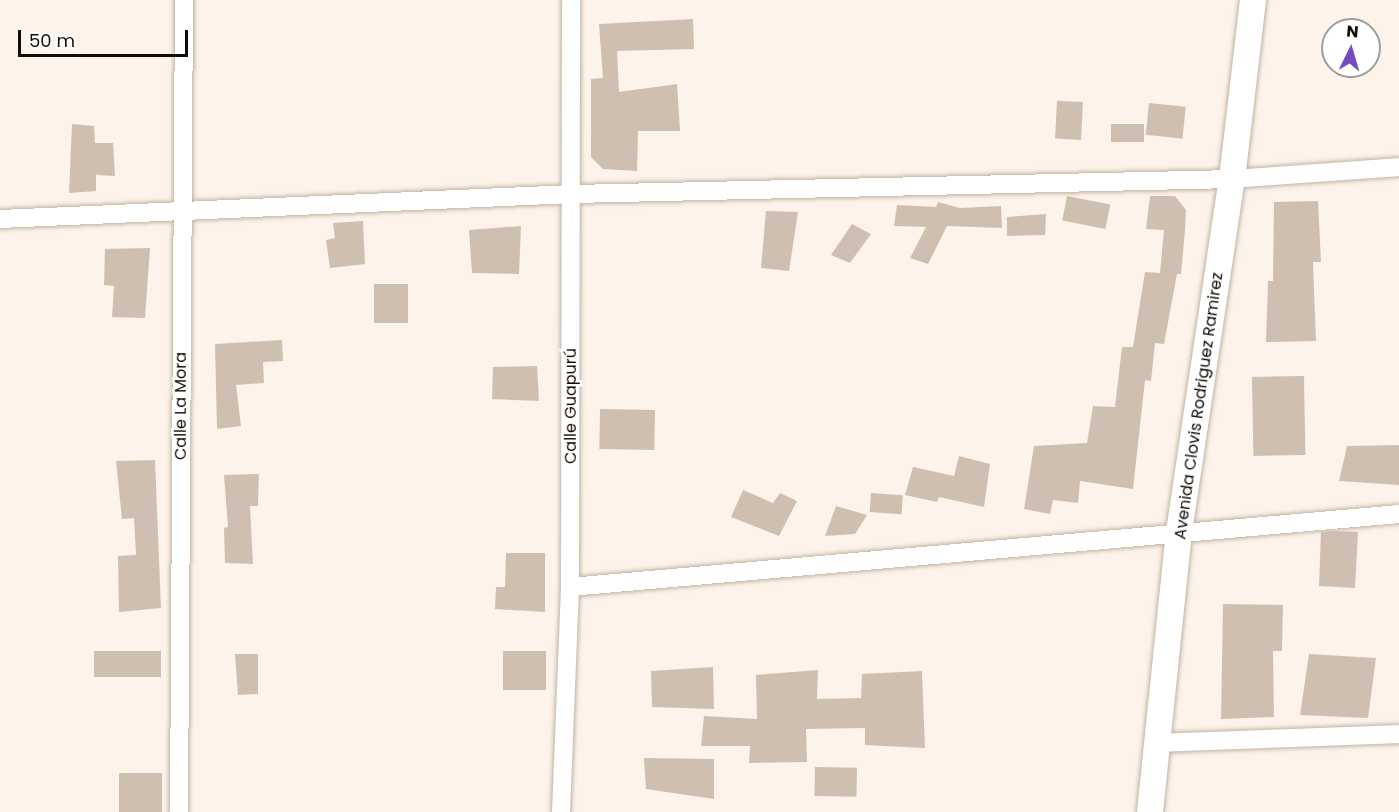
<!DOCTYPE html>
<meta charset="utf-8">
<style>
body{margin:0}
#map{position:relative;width:1399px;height:812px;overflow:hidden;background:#fdf3ea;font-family:Poppins,sans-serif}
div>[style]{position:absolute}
.building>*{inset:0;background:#cfbfb0;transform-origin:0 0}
.roads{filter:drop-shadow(0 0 2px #c1b2a3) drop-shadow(0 0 2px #c1b2a3)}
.street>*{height:18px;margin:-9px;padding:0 9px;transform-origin:9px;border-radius:9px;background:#fff}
.secondary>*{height:26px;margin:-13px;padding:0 13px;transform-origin:13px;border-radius:13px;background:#fff}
span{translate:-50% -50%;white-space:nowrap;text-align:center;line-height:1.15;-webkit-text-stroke:5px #fff;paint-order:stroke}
.street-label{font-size:16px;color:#120d08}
.north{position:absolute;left:1321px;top:18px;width:60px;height:60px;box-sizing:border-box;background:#fff;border:2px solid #a09e9c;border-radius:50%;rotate:5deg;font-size:16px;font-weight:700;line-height:24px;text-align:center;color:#120d08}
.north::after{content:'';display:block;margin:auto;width:21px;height:27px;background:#754bc4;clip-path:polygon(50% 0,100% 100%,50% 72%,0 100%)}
.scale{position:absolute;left:18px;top:30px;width:170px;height:27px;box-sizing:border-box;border:3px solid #120d08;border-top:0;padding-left:8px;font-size:18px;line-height:21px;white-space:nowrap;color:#120d08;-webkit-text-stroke:4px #fff;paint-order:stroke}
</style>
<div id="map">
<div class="building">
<i style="clip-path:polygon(693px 19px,694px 49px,617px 51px,619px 92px,677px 84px,680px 131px,638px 131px,637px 171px,603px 169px,591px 157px,591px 79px,603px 78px,599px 24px)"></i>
<i style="left:1083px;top:102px;width:38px;height:26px;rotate:93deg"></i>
<i style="left:1149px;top:103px;width:37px;height:32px;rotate:6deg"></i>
<i style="clip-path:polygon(72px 124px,94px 126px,95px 143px,113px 143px,115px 176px,96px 175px,96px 191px,69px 193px)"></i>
<i style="left:1111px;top:124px;width:33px;height:18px"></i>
<i style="left:1067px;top:196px;width:44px;height:25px;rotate:11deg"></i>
<i style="clip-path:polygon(1150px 196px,1175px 196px,1186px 210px,1185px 230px,1181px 274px,1177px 274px,1164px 344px,1155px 343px,1151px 381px,1145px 380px,1133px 489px,1080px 481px,1078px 503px,1053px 500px,1050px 514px,1024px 509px,1034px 446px,1087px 443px,1093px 406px,1115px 407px,1122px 347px,1133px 347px,1145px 272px,1160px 273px,1164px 230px,1146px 229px)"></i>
<i style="clip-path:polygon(1318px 201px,1321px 262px,1313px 262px,1316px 341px,1266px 342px,1268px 281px,1273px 281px,1274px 202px)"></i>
<i style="clip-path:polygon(938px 202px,960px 208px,1001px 206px,1002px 228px,947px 226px,928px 264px,910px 258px,926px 227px,894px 226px,897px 205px,936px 207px)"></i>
<i style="clip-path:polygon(766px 211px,798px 212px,789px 271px,761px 268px)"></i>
<i style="clip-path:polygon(1046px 214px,1045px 235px,1007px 236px,1007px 217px)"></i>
<i style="clip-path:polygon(363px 221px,365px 264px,330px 268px,326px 240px,335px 238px,333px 223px)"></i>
<i style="clip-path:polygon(852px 224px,871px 234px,850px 263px,831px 255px)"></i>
<i style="clip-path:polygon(521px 226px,519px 274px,472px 273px,469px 230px)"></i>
<i style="clip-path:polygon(150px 248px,145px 318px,112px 317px,114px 286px,104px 285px,105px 249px)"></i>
<i style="left:408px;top:284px;width:39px;height:34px;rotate:90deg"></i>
<i style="clip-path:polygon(282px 340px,283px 361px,263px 362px,264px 383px,236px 385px,241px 426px,217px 429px,215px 344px)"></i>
<i style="clip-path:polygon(537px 366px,539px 401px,492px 399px,493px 367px)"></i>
<i style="left:1304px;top:376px;width:79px;height:52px;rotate:89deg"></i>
<i style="left:600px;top:409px;width:55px;height:40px;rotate:1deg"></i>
<i style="clip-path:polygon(1399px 445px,1399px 485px,1339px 481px,1347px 446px)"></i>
<i style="clip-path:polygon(959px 456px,990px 464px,984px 507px,939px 497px,937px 502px,905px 495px,913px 467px,954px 476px)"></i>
<i style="clip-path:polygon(155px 460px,161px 608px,119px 612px,118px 556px,136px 555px,134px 518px,122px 519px,116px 461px)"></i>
<i style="clip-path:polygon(259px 474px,258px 506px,250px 506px,253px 564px,225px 563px,224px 528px,228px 527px,224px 475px)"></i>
<i style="clip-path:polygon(743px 490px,773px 503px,780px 493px,797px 501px,779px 536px,731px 517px)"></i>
<i style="left:871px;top:493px;width:32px;height:19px;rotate:4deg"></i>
<i style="clip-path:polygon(836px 506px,867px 515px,855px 534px,825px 536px)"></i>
<i style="clip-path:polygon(1336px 531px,1358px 532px,1355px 588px,1319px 586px,1321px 532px)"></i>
<i style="clip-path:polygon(506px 553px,545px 553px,545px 612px,495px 609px,496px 587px,505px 587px)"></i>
<i style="clip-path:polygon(1223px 604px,1283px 605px,1282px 651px,1273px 651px,1274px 717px,1221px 719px)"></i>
<i style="left:161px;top:651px;width:26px;height:67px;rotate:90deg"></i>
<i style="left:546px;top:651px;width:39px;height:43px;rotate:90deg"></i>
<i style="clip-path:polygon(235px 654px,258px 654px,258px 694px,238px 695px)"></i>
<i style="clip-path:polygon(1309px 654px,1376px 658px,1368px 718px,1300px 715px)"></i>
<i style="clip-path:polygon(713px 667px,714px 709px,652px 707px,651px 671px)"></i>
<i style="clip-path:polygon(818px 670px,817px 699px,861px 698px,862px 674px,922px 671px,925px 748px,865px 745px,865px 728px,806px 729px,807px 762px,749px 763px,750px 746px,701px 746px,704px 716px,757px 719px,756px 675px)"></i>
<i style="clip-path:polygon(644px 758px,714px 759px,714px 799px,646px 789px)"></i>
<i style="left:815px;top:767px;width:42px;height:29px;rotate:1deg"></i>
<i style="left:119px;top:773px;width:43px;height:39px"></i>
</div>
<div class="roads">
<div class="street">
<i style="left:0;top:219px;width:574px;rotate:-2.5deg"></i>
<i style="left:573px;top:194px;width:659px;rotate:-1.3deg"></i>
<i style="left:1232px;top:179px;width:167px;rotate:-4.1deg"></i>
<i style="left:570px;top:587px;width:832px;rotate:-5.03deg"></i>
<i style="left:1158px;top:743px;width:241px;rotate:-2.1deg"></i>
<i style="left:179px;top:812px;width:812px;rotate:-89.65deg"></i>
<i style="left:561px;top:812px;width:225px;rotate:-87.7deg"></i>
<i style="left:570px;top:587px;width:587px;rotate:-89.9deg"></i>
</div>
<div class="secondary">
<i style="left:1150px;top:812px;width:281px;rotate:-84.1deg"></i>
<i style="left:1179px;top:532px;width:357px;rotate:-81.5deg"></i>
<i style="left:1232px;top:179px;width:180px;rotate:-83.3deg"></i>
</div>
</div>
<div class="street-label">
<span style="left:181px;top:406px;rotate:-90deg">Calle La Mora</span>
<span style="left:571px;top:406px;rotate:-90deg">Calle Guapurú</span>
<span style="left:1199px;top:406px;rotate:-82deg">Avenida Clovis Rodriguez Ramirez</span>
</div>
<div class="north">N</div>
<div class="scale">50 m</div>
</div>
